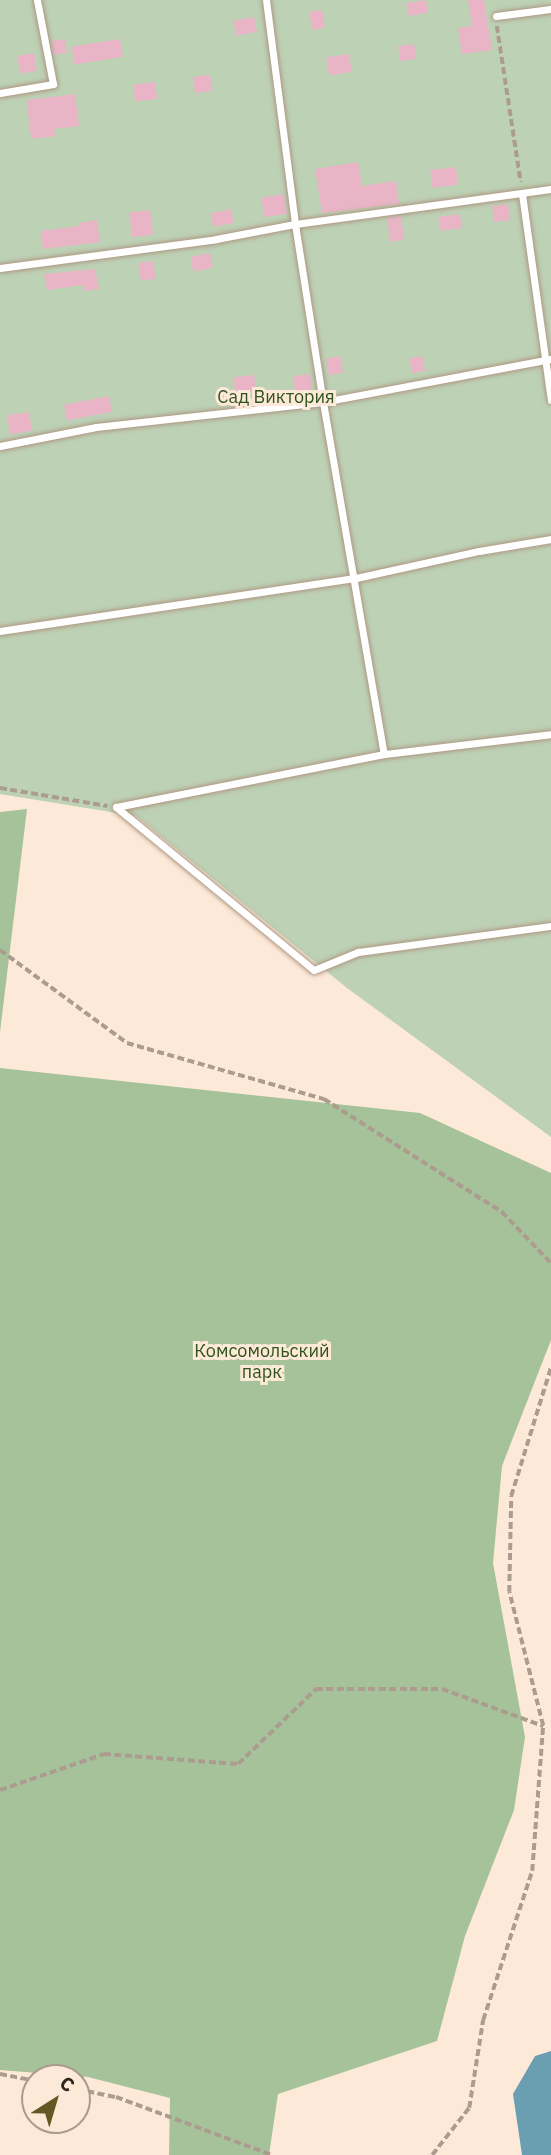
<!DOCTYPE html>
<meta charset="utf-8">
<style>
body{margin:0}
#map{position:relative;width:551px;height:2155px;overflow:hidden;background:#fde9d8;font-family:"IBM Plex Sans",sans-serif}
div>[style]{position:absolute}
.green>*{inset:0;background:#bdd1b5}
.forest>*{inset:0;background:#a6c29a}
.water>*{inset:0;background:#699fb1}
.building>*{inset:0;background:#e9b5c6;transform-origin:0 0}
.path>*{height:3.5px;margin-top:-1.75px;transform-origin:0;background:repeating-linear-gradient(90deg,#ac9c8f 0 7px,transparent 0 10.5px)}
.roads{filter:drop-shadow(0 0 2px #ae9883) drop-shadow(0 0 2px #ae9883)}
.lane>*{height:7px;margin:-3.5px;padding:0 3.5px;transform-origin:3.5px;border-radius:3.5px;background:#fff}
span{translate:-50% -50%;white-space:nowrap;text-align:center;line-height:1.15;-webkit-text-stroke:6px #fde9d8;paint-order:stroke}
.park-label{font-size:18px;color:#2e531d}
.north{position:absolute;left:21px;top:2064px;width:70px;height:70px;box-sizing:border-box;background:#fde9d8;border:2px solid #aa9b8d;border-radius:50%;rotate:37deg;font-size:19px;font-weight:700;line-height:28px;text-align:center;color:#2e251d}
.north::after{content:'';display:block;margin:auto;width:24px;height:32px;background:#635824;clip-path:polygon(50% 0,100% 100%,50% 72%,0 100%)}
</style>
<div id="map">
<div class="green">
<i style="clip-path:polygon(0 0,551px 0,551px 1137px,347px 988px,136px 816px,0 794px)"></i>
</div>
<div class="forest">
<i style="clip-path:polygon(27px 809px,0 1032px,0 812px)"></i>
<i style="clip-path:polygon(0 1068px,420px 1113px,551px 1173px,551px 1340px,502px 1466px,493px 1563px,525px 1737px,514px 1810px,465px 1936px,437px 2041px,278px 2094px,269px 2155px,169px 2155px,170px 2098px,88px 2077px,0 2070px)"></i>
</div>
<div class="water">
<i style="clip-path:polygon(551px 2051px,551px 2155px,522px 2155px,513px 2094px,535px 2056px)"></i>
</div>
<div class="building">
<i style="left:426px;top:0;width:13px;height:20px;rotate:81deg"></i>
<i style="clip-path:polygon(468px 0,484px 0,492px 50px,462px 54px,458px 28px,472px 26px)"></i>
<i style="left:322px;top:10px;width:18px;height:13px;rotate:81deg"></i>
<i style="left:254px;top:17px;width:15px;height:21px;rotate:79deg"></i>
<i style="left:65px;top:39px;width:14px;height:14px;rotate:82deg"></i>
<i style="left:120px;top:39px;width:18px;height:49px;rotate:81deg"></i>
<i style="left:414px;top:44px;width:15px;height:16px;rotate:82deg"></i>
<i style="left:34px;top:53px;width:18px;height:17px;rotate:81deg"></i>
<i style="left:349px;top:54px;width:18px;height:23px;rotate:81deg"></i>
<i style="left:210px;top:75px;width:16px;height:17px;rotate:83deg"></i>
<i style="left:155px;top:82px;width:17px;height:22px;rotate:83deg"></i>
<i style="clip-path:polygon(75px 94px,79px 126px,54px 129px,55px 136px,31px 139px,27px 100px)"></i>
<i style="clip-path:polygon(358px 162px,362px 186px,396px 181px,399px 204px,322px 213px,315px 169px)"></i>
<i style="left:456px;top:167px;width:18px;height:26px;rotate:84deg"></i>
<i style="left:284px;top:194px;width:20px;height:23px;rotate:81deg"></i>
<i style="left:508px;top:204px;width:16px;height:16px;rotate:83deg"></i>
<i style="left:231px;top:209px;width:14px;height:21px;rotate:78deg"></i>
<i style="left:150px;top:210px;width:25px;height:21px;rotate:83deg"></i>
<i style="left:460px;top:214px;width:14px;height:22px;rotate:82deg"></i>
<i style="left:401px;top:216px;width:24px;height:14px;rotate:83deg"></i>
<i style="clip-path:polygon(97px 220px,100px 242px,43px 249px,41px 231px,79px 226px,79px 223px)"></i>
<i style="left:210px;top:253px;width:15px;height:20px;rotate:79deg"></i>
<i style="left:153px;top:261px;width:18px;height:15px;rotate:81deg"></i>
<i style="clip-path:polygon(95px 269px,99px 289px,84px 291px,83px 285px,47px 290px,44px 274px)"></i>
<i style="left:340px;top:356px;width:17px;height:14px;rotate:80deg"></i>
<i style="left:422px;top:356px;width:15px;height:13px;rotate:79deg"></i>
<i style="left:310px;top:374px;width:16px;height:17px;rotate:83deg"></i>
<i style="left:254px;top:375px;width:17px;height:21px;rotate:83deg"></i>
<i style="left:109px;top:396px;width:16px;height:46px;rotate:79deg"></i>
<i style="left:29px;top:412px;width:19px;height:22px;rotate:81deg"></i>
</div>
<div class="path">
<i style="left:497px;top:26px;width:158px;rotate:81.3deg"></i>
<i style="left:0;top:788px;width:109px;rotate:9.5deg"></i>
<i style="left:0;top:950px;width:157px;rotate:36.2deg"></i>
<i style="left:127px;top:1043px;width:205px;rotate:15.9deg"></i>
<i style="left:324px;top:1099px;width:211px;rotate:32.4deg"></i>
<i style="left:502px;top:1212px;width:71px;rotate:46.1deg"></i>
<i style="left:0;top:1790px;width:110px;rotate:-19.1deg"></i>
<i style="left:104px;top:1754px;width:134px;rotate:4.3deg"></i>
<i style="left:238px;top:1764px;width:108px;rotate:-43.9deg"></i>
<i style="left:316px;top:1689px;width:126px"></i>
<i style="left:442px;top:1689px;width:108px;rotate:20.1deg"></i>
<i style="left:0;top:2074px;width:36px;rotate:11deg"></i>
<i style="left:77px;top:2089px;width:40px;rotate:12deg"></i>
<i style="left:116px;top:2097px;width:166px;rotate:20.4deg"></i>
<i style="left:432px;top:2155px;width:60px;rotate:-51.8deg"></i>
<i style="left:469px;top:2108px;width:89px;rotate:-81deg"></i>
<i style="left:483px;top:2020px;width:157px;rotate:-71.8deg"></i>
<i style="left:532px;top:1871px;width:145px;rotate:-85.7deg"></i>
<i style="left:543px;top:1726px;width:138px;rotate:-104.2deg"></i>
<i style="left:509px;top:1592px;width:96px;rotate:-88.8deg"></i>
<i style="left:511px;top:1496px;width:135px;rotate:-72.8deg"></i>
</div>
<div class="roads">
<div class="lane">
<i style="left:266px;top:0;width:226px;rotate:82.6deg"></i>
<i style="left:295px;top:224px;width:180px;rotate:81.1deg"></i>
<i style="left:323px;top:402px;width:357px;rotate:80.2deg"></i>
<i style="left:384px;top:754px;width:273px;rotate:168.8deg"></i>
<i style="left:116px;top:807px;width:256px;rotate:39.5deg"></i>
<i style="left:314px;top:970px;width:48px;rotate:-22.2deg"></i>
<i style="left:358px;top:952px;width:195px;rotate:-7.7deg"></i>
<i style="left:496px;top:16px;width:55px;rotate:-7.3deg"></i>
<i style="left:0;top:93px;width:54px;rotate:-9.6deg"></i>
<i style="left:53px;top:84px;width:86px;rotate:-100.8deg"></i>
<i style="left:522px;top:194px;width:208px;rotate:82deg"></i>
<i style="left:0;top:268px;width:218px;rotate:-7.6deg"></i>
<i style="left:216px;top:239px;width:80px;rotate:-10.8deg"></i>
<i style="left:295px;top:224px;width:258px;rotate:-7.8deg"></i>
<i style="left:0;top:446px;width:98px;rotate:-11.2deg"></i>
<i style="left:96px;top:427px;width:228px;rotate:-6.3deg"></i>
<i style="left:323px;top:402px;width:232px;rotate:-10.7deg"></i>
<i style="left:0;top:631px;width:360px;rotate:-8.5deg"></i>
<i style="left:356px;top:578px;width:126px;rotate:-12.4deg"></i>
<i style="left:479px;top:551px;width:73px;rotate:-9.5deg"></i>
<i style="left:384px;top:754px;width:168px;rotate:-6.8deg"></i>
</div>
</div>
<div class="park-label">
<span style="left:276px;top:397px">Сад Виктория</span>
<span style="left:262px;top:1362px">Комсомольский<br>парк</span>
</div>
<div class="north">С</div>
</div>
